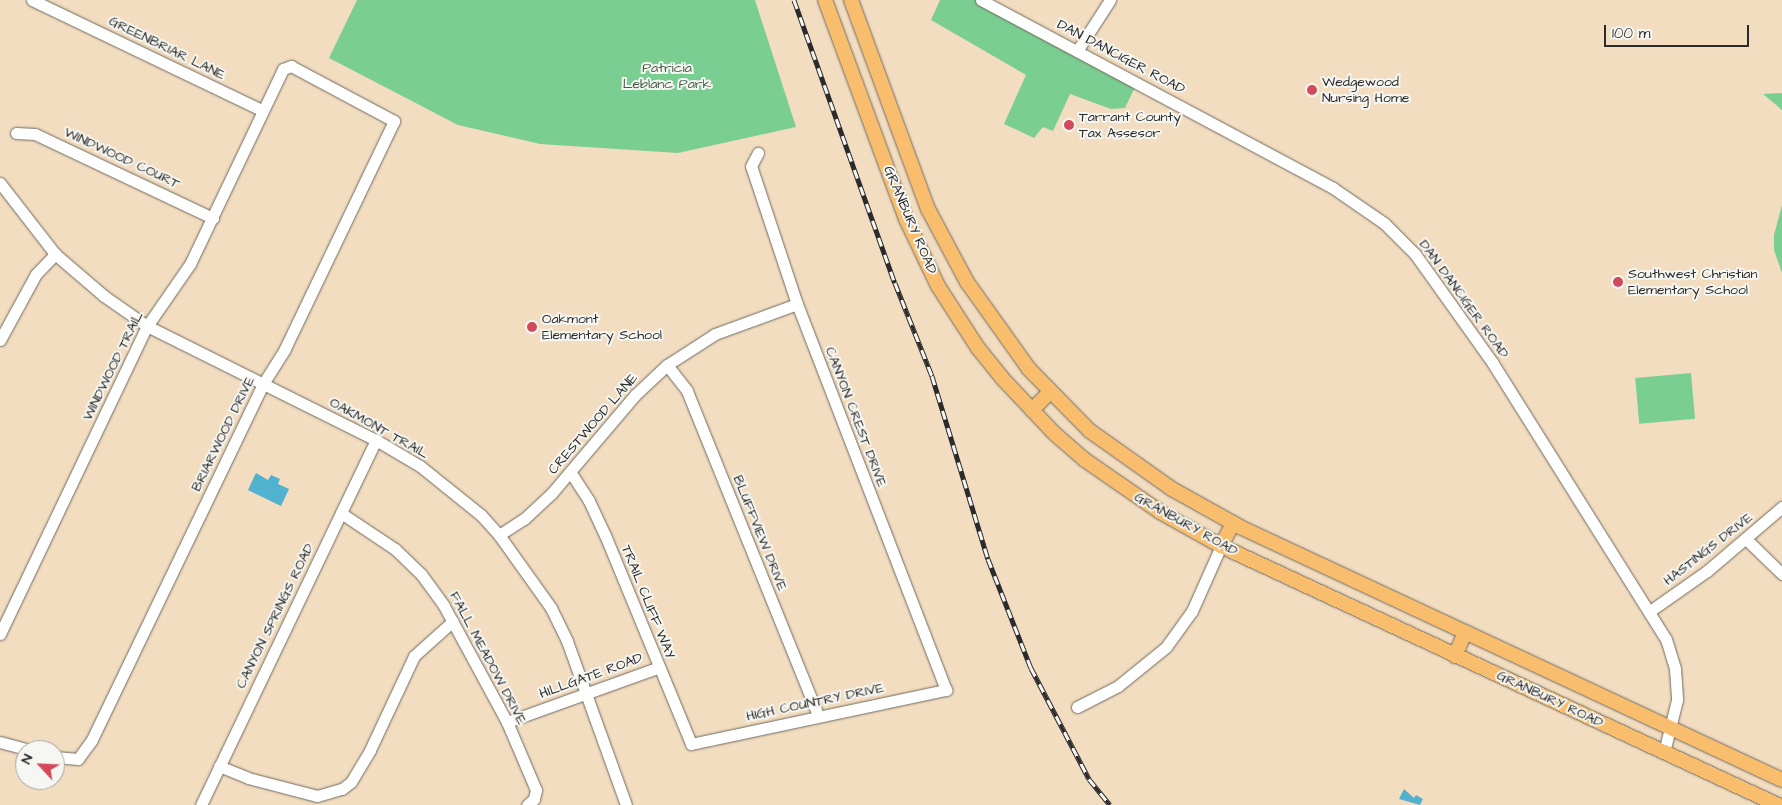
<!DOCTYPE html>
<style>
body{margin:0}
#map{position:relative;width:1782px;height:805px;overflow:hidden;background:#f2ddc0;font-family:"Architects Daughter",sans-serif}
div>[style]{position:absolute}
.green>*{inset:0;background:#7bce91;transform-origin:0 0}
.water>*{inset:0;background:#51b2d0}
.roads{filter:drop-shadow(0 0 1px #71695f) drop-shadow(0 0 1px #71695f)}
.minor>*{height:11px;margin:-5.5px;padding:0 5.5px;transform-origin:5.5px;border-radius:5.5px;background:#fff}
.major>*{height:14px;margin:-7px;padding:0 7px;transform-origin:7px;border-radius:7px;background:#f9be6d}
.rail>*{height:5px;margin-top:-2.5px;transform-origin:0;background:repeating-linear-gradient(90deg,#f6f6f2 0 9px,#2b2b2b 0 18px);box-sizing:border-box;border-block:1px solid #2b2b2b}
.dots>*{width:14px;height:14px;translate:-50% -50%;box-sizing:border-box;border:2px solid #f6f6f2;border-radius:50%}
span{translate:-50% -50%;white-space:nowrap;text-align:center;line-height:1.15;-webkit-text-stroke:4px #f6f6f2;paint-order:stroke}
.street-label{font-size:14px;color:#2b2b2b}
.park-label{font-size:14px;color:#435c4a}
.poi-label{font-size:14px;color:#2b2b2b}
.left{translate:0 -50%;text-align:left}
.north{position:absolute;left:15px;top:740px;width:50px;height:50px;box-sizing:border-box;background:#f6f6f2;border:1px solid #a5a5a2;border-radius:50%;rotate:295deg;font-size:14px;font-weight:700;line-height:20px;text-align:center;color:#2b2b2b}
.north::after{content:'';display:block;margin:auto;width:18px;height:22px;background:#d1495b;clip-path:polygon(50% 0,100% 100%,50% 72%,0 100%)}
.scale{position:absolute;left:1604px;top:25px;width:145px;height:22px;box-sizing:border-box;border:2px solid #2b2b2b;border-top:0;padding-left:6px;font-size:15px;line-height:18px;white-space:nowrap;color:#2b2b2b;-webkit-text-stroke:4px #f6f6f2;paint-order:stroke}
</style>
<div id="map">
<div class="green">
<i style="clip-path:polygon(357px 0,755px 0,796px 127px,678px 153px,540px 144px,458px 125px,329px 58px)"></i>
<i style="clip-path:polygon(940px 0,980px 0,1137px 83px,1125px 108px,1111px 109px,1070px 94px,1053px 131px,1043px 127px,1034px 138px,1004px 124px,1026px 75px,931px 20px)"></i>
<i style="clip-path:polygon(1782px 93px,1782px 110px,1763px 94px)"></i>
<i style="clip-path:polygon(1782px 205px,1782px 273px,1774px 250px,1774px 235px)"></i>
<i style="left:1691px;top:373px;width:46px;height:56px;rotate:85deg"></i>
</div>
<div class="water">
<i style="clip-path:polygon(256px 473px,268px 480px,271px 475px,280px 479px,278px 484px,289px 489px,281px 506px,248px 490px)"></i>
<i style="clip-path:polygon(1404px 789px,1414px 798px,1416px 795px,1423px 799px,1420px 805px,1399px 799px)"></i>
</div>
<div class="roads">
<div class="minor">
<i style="left:32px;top:0;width:255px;rotate:25.6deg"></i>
<i style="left:981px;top:0;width:399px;rotate:28.1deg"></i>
<i style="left:1333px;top:188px;width:62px;rotate:34.5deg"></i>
<i style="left:1384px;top:223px;width:44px;rotate:45deg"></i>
<i style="left:1415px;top:254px;width:133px;rotate:54.5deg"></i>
<i style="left:1492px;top:362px;width:327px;rotate:57.9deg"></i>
<i style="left:1666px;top:639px;width:31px;rotate:73deg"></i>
<i style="left:1675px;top:669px;width:31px;rotate:86deg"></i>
<i style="left:1677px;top:700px;width:54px;rotate:104deg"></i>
<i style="left:1077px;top:51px;width:61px;rotate:-57.1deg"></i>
<i style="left:16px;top:133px;width:19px;rotate:3deg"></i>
<i style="left:35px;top:134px;width:197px;rotate:25.3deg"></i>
<i style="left:0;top:183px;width:90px;rotate:52.2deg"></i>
<i style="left:55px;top:254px;width:65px;rotate:40.6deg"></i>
<i style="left:104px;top:296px;width:52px;rotate:34.9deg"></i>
<i style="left:147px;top:326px;width:256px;rotate:26.5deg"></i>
<i style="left:376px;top:440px;width:51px;rotate:30.6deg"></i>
<i style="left:420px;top:466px;width:78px;rotate:38.8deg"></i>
<i style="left:481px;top:515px;width:27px;rotate:48deg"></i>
<i style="left:499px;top:535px;width:90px;rotate:54.5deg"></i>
<i style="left:551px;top:608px;width:37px;rotate:64deg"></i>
<i style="left:567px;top:641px;width:174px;rotate:70.2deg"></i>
<i style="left:0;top:340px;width:75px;rotate:-61.4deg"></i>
<i style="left:36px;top:274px;width:28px;rotate:-46deg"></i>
<i style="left:667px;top:365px;width:33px;rotate:52deg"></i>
<i style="left:687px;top:391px;width:350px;rotate:68deg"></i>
<i style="left:571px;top:473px;width:33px;rotate:57deg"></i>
<i style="left:589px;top:501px;width:38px;rotate:65deg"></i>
<i style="left:605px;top:535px;width:226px;rotate:67.6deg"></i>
<i style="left:691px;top:744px;width:261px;rotate:-12deg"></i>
<i style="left:946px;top:690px;width:414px;rotate:-111.1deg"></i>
<i style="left:797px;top:304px;width:145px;rotate:-108.4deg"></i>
<i style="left:751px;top:166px;width:15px;rotate:-62deg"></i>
<i style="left:341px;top:513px;width:65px;rotate:33.7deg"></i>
<i style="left:395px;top:549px;width:36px;rotate:44deg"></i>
<i style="left:421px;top:574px;width:39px;rotate:54deg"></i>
<i style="left:444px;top:606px;width:132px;rotate:61.5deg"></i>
<i style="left:507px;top:722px;width:74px;rotate:66.9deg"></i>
<i style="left:536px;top:790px;width:9px;rotate:103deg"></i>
<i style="left:534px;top:799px;width:9px;rotate:139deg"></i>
<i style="left:499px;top:535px;width:30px;rotate:-33deg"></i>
<i style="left:524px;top:519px;width:37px;rotate:-43deg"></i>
<i style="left:551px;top:494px;width:130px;rotate:-49.7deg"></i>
<i style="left:635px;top:395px;width:44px;rotate:-43.2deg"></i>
<i style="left:667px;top:365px;width:57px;rotate:-32.9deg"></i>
<i style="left:715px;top:334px;width:87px;rotate:-20.1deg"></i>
<i style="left:1747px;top:540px;width:49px;rotate:44.2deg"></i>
<i style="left:1650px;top:611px;width:70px;rotate:-35.1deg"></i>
<i style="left:1707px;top:571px;width:99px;rotate:-40.5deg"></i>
<i style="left:0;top:634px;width:341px;rotate:-64.5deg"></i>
<i style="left:147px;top:326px;width:75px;rotate:-55.3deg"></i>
<i style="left:190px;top:264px;width:216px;rotate:-64.5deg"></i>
<i style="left:283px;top:69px;width:9px;rotate:-21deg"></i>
<i style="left:291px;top:66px;width:117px;rotate:28.1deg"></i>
<i style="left:394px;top:121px;width:253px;rotate:115.6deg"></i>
<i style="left:285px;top:349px;width:41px;rotate:122.2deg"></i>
<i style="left:263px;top:384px;width:396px;rotate:115.7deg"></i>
<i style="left:91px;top:741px;width:22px;rotate:126deg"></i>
<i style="left:78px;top:759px;width:23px;rotate:-175deg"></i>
<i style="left:1077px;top:707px;width:46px;rotate:-27.1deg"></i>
<i style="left:1118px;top:686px;width:62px;rotate:-39.1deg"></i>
<i style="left:1166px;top:647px;width:44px;rotate:-54.2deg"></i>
<i style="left:1192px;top:611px;width:71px;rotate:-66deg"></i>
<i style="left:507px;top:722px;width:159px;rotate:-19.8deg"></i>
<i style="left:0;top:742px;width:30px;rotate:15deg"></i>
<i style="left:219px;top:766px;width:31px;rotate:22deg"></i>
<i style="left:248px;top:778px;width:71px;rotate:14.6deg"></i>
<i style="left:317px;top:796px;width:26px;rotate:-16deg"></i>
<i style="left:342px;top:789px;width:11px;rotate:-38deg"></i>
<i style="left:351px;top:782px;width:37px;rotate:-59deg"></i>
<i style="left:370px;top:750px;width:104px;rotate:-64.9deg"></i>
<i style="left:414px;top:656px;width:52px;rotate:-41.9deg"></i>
<i style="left:201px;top:805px;width:405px;rotate:-64.4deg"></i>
</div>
<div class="major">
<i style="left:825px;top:0;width:233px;rotate:69.7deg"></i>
<i style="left:906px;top:219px;width:74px;rotate:64.5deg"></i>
<i style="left:938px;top:286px;width:74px;rotate:57.2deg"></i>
<i style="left:978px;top:348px;width:38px;rotate:51deg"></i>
<i style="left:1002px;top:378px;width:77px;rotate:46.6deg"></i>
<i style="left:1055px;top:434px;width:40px;rotate:41deg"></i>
<i style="left:1085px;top:460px;width:91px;rotate:34.7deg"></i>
<i style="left:1160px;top:512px;width:70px;rotate:29.1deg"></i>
<i style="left:1221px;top:546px;width:614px;rotate:24.94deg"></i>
<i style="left:851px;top:0;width:223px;rotate:69.8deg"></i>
<i style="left:928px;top:209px;width:83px;rotate:61.9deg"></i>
<i style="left:967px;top:282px;width:107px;rotate:54.5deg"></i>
<i style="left:1029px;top:369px;width:87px;rotate:45.5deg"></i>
<i style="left:1090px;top:431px;width:100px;rotate:35.3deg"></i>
<i style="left:1172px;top:489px;width:78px;rotate:29.2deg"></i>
<i style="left:1240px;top:527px;width:598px;rotate:25.02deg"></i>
<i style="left:1032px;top:410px;width:25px;rotate:-45deg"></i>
<i style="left:1221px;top:546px;width:26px;rotate:-62deg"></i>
<i style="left:1455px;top:656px;width:26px;rotate:-67deg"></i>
</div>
</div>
<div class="rail">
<i style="left:794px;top:0;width:300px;rotate:70.4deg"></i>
<i style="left:895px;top:283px;width:100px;rotate:68.3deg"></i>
<i style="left:932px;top:376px;width:191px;rotate:73deg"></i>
<i style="left:988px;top:559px;width:117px;rotate:68.5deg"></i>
<i style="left:1031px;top:668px;width:125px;rotate:62.4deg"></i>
<i style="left:1089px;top:779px;width:33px;rotate:51deg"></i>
</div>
<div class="dots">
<i style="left:1312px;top:90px;background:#d1495b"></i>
<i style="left:1069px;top:125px;background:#d1495b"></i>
<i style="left:1618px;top:282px;background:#d1495b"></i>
<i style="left:532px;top:327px;background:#d1495b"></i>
</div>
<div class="street-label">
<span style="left:167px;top:48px;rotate:26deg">GREENBRIAR LANE</span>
<span style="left:1121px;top:57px;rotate:28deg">DAN DANCIGER ROAD</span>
<span style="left:122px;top:158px;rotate:25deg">WINDWOOD COURT</span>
<span style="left:910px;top:220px;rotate:67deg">GRANBURY ROAD</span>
<span style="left:1464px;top:299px;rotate:54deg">DAN DANCIGER ROAD</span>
<span style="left:113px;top:366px;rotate:-64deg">WINDWOOD TRAIL</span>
<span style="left:856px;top:417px;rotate:69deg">CANYON CREST DRIVE</span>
<span style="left:593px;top:424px;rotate:-49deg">CRESTWOOD LANE</span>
<span style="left:379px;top:428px;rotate:29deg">OAKMONT TRAIL</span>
<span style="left:223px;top:434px;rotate:-64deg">BRIARWOOD DRIVE</span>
<span style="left:1186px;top:524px;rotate:29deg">GRANBURY ROAD</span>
<span style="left:760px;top:533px;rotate:68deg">BLUFFVIEW DRIVE</span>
<span style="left:1708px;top:549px;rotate:-38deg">HASTINGS DRIVE</span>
<span style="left:648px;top:602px;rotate:68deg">TRAIL CLIFF WAY</span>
<span style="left:275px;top:616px;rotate:-64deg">CANYON SPRINGS ROAD</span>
<span style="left:488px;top:658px;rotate:62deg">FALL MEADOW DRIVE</span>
<span style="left:591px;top:676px;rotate:-20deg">HILLGATE ROAD</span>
<span style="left:1550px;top:699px;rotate:25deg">GRANBURY ROAD</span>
<span style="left:815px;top:702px;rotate:-12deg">HIGH COUNTRY DRIVE</span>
</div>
<div class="park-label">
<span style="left:667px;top:76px">Patricia<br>Leblanc Park</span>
</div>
<div class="poi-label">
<span class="left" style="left:1322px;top:90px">Wedgewood<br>Nursing Home</span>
<span class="left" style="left:1079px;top:125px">Tarrant County<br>Tax Assesor</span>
<span class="left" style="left:1628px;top:282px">Southwest Christian<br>Elementary School</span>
<span class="left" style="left:542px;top:327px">Oakmont<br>Elementary School</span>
</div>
<div class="north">N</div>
<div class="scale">100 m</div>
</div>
